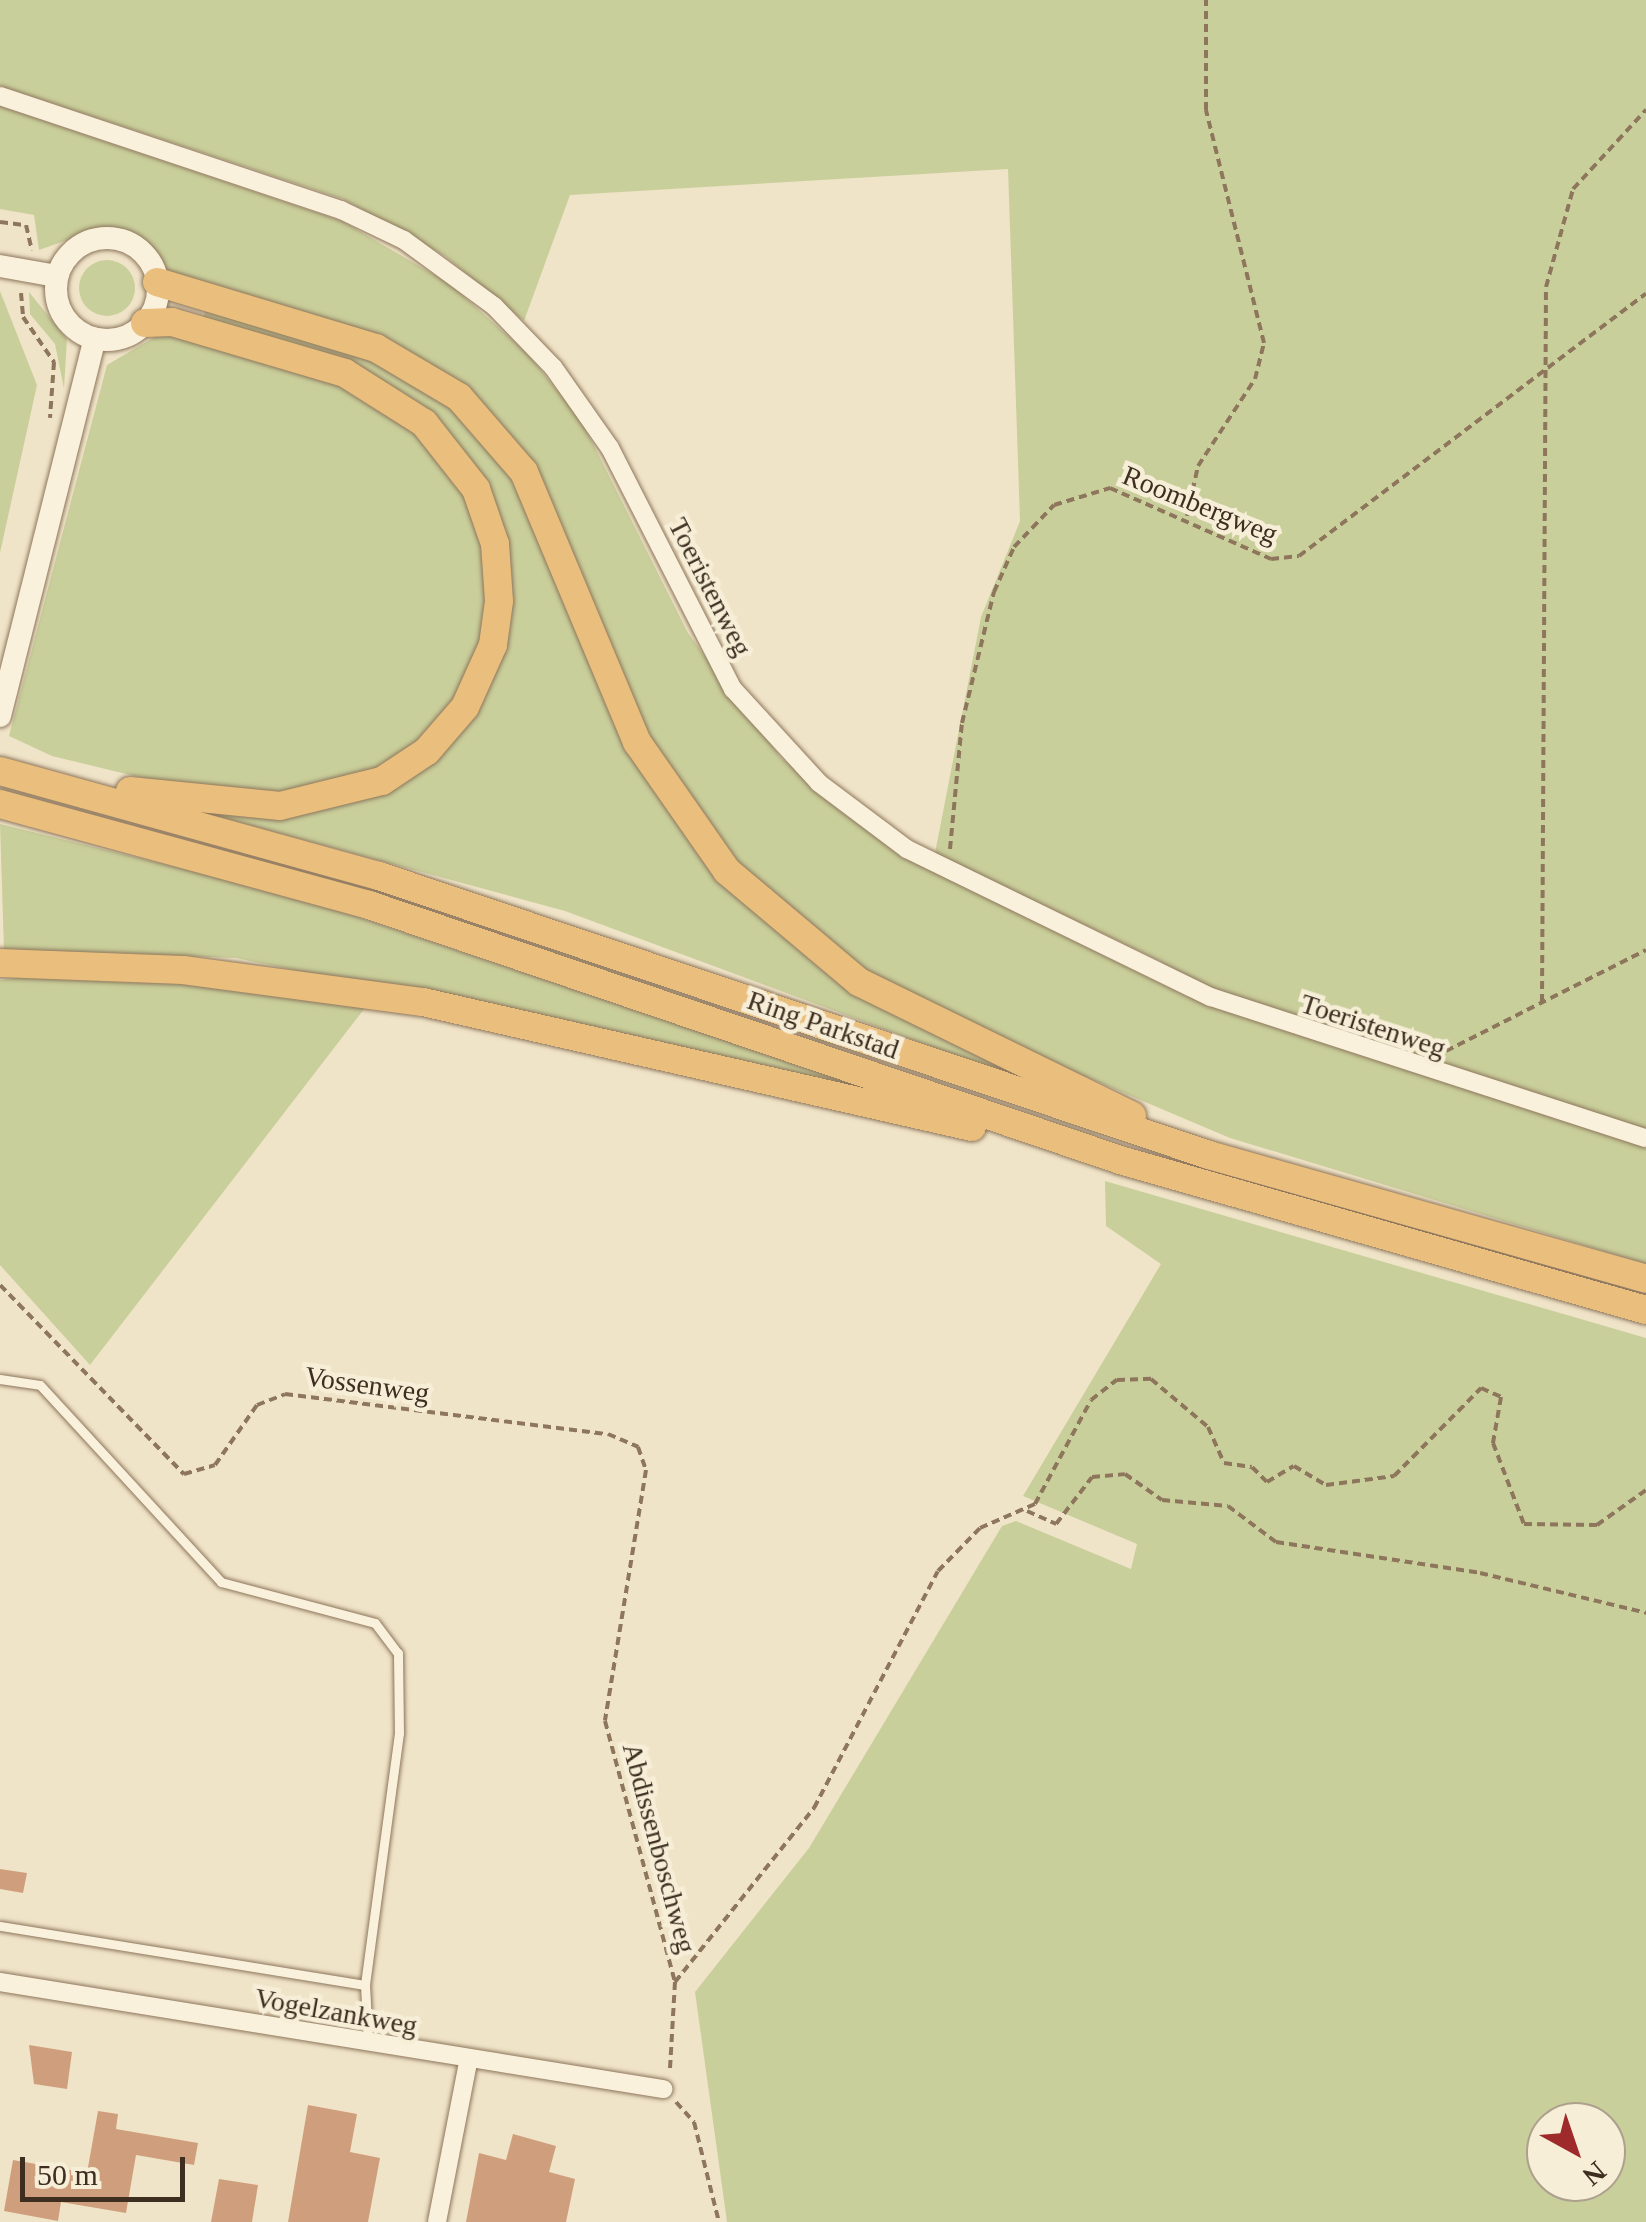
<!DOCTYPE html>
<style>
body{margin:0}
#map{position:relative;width:1646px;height:2222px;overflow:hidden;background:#f0e4c8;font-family:"Times New Roman",serif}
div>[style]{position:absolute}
.green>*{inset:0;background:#c9cf9b}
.round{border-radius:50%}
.building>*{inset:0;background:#cf9f7d}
.path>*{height:4px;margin-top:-2px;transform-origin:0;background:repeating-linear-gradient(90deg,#8d765c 0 8px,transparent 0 13px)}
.roads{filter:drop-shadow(0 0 2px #8d765c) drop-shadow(0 0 2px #8d765c)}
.service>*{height:9px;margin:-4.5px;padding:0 4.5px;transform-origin:4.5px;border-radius:4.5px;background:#faf1dc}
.minor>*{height:18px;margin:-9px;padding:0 9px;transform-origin:9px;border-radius:9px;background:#faf1dc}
.tertiary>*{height:22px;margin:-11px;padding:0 11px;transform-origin:11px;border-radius:11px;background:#faf1dc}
.tertiary>.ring{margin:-11px;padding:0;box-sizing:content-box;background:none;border:22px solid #faf1dc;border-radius:50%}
.trunk>*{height:28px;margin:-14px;padding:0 14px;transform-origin:14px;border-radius:14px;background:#eabe7c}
span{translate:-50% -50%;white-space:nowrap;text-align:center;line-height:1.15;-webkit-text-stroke:9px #f7eed8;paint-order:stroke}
.street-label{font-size:28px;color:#3d2e20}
.north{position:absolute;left:1526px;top:2102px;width:100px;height:100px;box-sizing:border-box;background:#f7eed8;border:2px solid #ada18e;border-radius:50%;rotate:140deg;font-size:28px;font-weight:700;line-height:40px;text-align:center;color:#3d2e20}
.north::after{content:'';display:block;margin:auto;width:35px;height:45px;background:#9e2a2b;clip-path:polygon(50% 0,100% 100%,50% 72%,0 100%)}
.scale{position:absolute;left:20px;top:2157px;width:165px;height:45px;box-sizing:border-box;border:5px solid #3d2e20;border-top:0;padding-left:12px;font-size:30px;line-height:35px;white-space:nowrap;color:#3d2e20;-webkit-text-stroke:8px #f7eed8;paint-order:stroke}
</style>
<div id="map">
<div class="green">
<i style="clip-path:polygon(0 0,1646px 0,1646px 1264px,1230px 1138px,912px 1003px,766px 899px,675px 792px,467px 394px,167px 272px,128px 232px,102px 228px,39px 250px,34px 215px,0 209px,0 106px,342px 221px,450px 284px,527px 353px,581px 420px,688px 633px,781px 758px,915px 863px,1190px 998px,1160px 961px,935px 853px,981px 617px,1020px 521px,1008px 169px,570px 195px,524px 321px,445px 256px,343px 199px,0 86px)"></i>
<i class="round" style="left:79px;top:260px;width:56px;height:56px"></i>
<i style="clip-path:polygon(0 291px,37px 385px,0 553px)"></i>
<i style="clip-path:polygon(29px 292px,67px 339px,64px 389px,55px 344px,30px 314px)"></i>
<i style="clip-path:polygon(206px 308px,351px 347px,430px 386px,505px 459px,600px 678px,735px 889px,1046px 1089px,565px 911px,204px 813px,261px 812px,435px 753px,507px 591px,444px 431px,203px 321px)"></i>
<i style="clip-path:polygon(163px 332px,342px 383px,438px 448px,486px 535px,489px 625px,459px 700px,403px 759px,304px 796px,180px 787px,52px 756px,9px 736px,107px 365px)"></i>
<i style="clip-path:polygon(0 824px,295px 896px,883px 1093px,236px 958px,4px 950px)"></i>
<i style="clip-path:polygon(96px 968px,371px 1000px,90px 1365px,0 1265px,0 980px)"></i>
<i style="clip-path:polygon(evenodd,1105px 1181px,1646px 1338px,1646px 2222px,727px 2222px,695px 1992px,809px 1848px,1002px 1526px,1016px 1521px,1131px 1569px,1137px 1544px,1023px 1496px,1161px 1264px,1106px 1226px,1105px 1181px,1606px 2122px,1606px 2182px,1546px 2182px,1546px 2122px,1606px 2122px)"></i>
</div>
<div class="building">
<i style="clip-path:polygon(0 1869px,27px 1873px,23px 1893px,0 1889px)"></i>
<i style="clip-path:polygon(29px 2045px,72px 2052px,67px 2089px,34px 2084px)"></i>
<i style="clip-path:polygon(308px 2105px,357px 2114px,350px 2152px,380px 2158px,368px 2222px,288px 2222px)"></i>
<i style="clip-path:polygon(98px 2111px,118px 2114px,116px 2129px,198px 2143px,194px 2165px,136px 2155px,126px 2213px,61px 2202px,58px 2221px,4px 2211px,13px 2160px,87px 2173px)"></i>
<i style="clip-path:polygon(513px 2134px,556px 2146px,549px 2172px,575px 2179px,566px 2222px,466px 2222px,479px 2153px,506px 2160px)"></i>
<i style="clip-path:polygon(219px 2179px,258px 2185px,252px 2222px,211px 2222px)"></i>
</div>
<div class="path">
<i style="left:0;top:222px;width:26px;rotate:7deg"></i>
<i style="left:26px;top:225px;width:26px;rotate:77deg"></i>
<i style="left:21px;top:293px;width:24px;rotate:85deg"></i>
<i style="left:23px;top:317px;width:55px;rotate:55.4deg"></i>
<i style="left:54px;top:362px;width:56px;rotate:94.1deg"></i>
<i style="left:1187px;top:516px;width:51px;rotate:-77.6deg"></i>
<i style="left:1198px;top:466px;width:104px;rotate:-56.8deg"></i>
<i style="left:1255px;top:379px;width:37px;rotate:-76deg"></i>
<i style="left:1264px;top:343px;width:240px;rotate:-104deg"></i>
<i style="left:1206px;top:110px;width:110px;rotate:-90deg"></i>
<i style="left:950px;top:849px;width:127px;rotate:-84.6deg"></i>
<i style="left:962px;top:723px;width:135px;rotate:-76.3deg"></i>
<i style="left:994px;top:592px;width:49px;rotate:-66deg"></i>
<i style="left:1014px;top:547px;width:58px;rotate:-46.4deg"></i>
<i style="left:1054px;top:505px;width:59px;rotate:-16.9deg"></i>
<i style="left:1110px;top:488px;width:176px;rotate:23.8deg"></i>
<i style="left:1271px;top:559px;width:28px;rotate:-6deg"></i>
<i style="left:1299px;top:556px;width:435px;rotate:-37.1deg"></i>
<i style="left:1542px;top:1002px;width:715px;rotate:-89.68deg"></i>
<i style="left:1546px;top:287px;width:102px;rotate:-74.6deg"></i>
<i style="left:1573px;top:189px;width:108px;rotate:-47.3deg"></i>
<i style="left:1446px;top:1051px;width:224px;rotate:-26.8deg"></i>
<i style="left:0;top:1285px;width:264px;rotate:45.8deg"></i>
<i style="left:184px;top:1474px;width:32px;rotate:-16deg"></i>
<i style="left:215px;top:1465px;width:73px;rotate:-55deg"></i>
<i style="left:257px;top:1405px;width:30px;rotate:-21deg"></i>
<i style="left:285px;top:1394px;width:325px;rotate:7.1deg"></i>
<i style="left:608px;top:1434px;width:33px;rotate:23deg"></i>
<i style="left:638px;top:1447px;width:24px;rotate:71deg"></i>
<i style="left:646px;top:1470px;width:254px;rotate:99.3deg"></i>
<i style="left:605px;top:1721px;width:270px;rotate:75deg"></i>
<i style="left:675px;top:1982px;width:87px;rotate:93.3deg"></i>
<i style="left:1027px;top:1511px;width:32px;rotate:24deg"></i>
<i style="left:1056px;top:1524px;width:59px;rotate:-52.5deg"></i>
<i style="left:1092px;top:1477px;width:33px;rotate:-5deg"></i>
<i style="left:1125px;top:1474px;width:45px;rotate:35.1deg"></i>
<i style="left:1162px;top:1500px;width:66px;rotate:5.2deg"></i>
<i style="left:1228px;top:1506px;width:60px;rotate:36.9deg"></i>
<i style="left:1276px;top:1542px;width:206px;rotate:8.6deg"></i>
<i style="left:1480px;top:1573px;width:171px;rotate:13.5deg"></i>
<i style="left:675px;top:1982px;width:223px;rotate:-51.4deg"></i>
<i style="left:814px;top:1808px;width:267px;rotate:-62.4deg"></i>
<i style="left:938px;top:1571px;width:60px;rotate:-45.7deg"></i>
<i style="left:980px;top:1528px;width:60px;rotate:-23.6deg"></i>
<i style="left:1035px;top:1504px;width:118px;rotate:-61.7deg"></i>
<i style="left:1091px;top:1400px;width:33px;rotate:-38deg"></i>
<i style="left:1117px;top:1380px;width:34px;rotate:-2deg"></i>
<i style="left:1151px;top:1379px;width:75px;rotate:40.1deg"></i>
<i style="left:1208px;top:1427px;width:39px;rotate:66deg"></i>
<i style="left:1224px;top:1463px;width:28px;rotate:8deg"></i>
<i style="left:1252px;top:1467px;width:21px;rotate:45deg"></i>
<i style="left:1267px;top:1482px;width:31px;rotate:-31deg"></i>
<i style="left:1294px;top:1466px;width:37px;rotate:31deg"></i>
<i style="left:1326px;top:1485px;width:69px;rotate:-7.5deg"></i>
<i style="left:1394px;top:1476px;width:124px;rotate:-45.3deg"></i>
<i style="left:1481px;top:1388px;width:22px;rotate:24deg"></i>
<i style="left:1501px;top:1397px;width:47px;rotate:99.9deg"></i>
<i style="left:1493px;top:1443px;width:87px;rotate:69.1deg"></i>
<i style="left:1524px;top:1524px;width:73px;rotate:0.8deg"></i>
<i style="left:1597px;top:1525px;width:60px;rotate:-35.5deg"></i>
<i style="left:676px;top:2102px;width:27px;rotate:48deg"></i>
<i style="left:694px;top:2122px;width:103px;rotate:76deg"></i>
</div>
<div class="roads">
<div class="service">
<i style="left:0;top:1379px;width:40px;rotate:8.5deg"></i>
<i style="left:40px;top:1385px;width:268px;rotate:47.4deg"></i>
<i style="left:221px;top:1582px;width:159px;rotate:14.9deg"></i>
<i style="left:375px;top:1623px;width:38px;rotate:53deg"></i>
<i style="left:398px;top:1653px;width:80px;rotate:89.3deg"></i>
<i style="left:399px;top:1733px;width:254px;rotate:97.7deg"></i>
<i style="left:365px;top:1985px;width:370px;rotate:-170.8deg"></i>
<i style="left:365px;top:1985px;width:56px;rotate:86.9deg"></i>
</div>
<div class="minor">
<i style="left:0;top:96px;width:360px;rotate:18.5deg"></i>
<i style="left:341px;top:210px;width:70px;rotate:25.5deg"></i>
<i style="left:404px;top:240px;width:112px;rotate:36.3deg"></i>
<i style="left:494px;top:306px;width:85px;rotate:46deg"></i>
<i style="left:553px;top:367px;width:99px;rotate:54.9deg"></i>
<i style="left:610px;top:448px;width:271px;rotate:63deg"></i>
<i style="left:733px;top:689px;width:127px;rotate:47.5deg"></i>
<i style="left:819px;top:783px;width:110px;rotate:36.9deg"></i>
<i style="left:907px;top:849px;width:338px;rotate:26deg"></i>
<i style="left:1211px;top:997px;width:457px;rotate:18deg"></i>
<i style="left:0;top:1982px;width:672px;rotate:9.17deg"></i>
<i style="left:437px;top:2222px;width:163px;rotate:-79deg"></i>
</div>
<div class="tertiary">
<i class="ring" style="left:56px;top:238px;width:80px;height:80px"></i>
<i style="left:0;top:266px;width:58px;rotate:10deg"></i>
<i style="left:0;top:716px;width:389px;rotate:-75.9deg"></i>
</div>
<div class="trunk">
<i style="left:157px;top:282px;width:229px;rotate:16.8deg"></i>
<i style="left:376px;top:348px;width:96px;rotate:30.6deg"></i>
<i style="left:459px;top:397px;width:99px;rotate:49.1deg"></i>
<i style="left:524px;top:472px;width:293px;rotate:67.3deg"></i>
<i style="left:637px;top:742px;width:157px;rotate:55.1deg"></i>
<i style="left:727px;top:871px;width:172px;rotate:40.1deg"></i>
<i style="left:859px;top:982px;width:304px;rotate:26.1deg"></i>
<i style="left:0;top:771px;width:393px;rotate:15.5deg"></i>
<i style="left:379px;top:876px;width:876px;rotate:18.58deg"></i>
<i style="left:1209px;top:1155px;width:454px;rotate:15.8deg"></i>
<i style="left:130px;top:791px;width:151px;rotate:5.7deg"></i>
<i style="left:280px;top:806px;width:105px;rotate:-13.8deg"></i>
<i style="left:382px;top:781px;width:54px;rotate:-33.7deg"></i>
<i style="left:427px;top:751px;width:58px;rotate:-49.2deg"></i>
<i style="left:465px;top:707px;width:68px;rotate:-65.7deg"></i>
<i style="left:493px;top:645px;width:44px;rotate:-82.2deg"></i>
<i style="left:499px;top:601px;width:57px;rotate:-94deg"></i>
<i style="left:495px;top:544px;width:58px;rotate:-109.1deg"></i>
<i style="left:476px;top:489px;width:84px;rotate:-128.2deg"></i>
<i style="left:424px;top:423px;width:93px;rotate:-147.7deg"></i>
<i style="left:345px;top:373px;width:180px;rotate:-163.6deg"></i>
<i style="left:172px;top:322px;width:27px;rotate:178deg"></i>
<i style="left:0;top:804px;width:383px;rotate:15.3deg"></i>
<i style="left:369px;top:905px;width:793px;rotate:18.75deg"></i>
<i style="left:1120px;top:1160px;width:547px;rotate:15.92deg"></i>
<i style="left:0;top:963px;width:183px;rotate:2.2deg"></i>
<i style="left:183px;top:970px;width:242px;rotate:7.6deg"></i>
<i style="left:423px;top:1002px;width:563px;rotate:12.83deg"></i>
</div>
</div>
<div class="street-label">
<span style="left:1200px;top:505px;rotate:22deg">Roombergweg</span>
<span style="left:710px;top:587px;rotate:63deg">Toeristenweg</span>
<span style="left:823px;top:1025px;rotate:19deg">Ring Parkstad</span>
<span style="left:1373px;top:1026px;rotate:18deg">Toeristenweg</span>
<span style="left:367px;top:1385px;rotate:8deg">Vossenweg</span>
<span style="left:659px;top:1848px;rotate:75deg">Abdissenboschweg</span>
<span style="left:336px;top:2012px;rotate:10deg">Vogelzankweg</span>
</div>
<div class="north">N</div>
<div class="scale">50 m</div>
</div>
